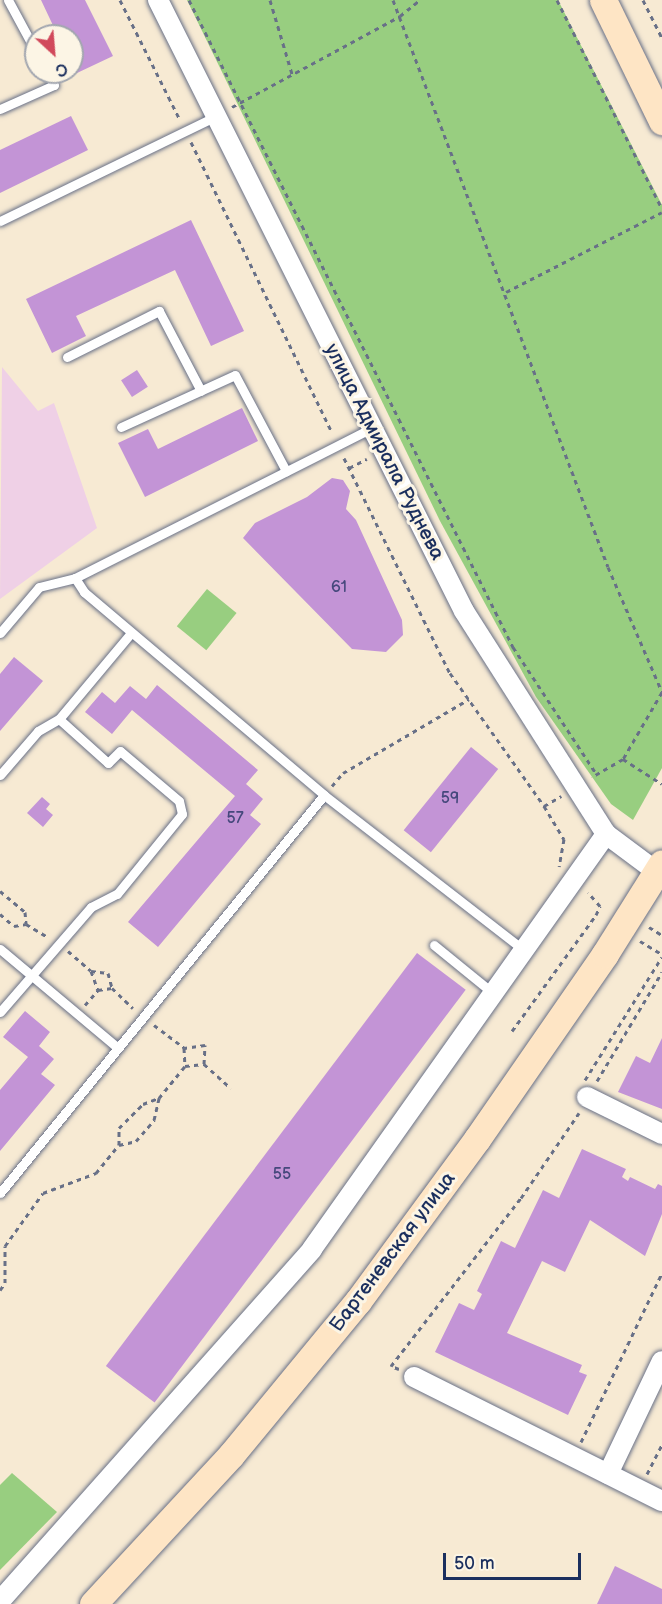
<!DOCTYPE html>
<meta charset="utf-8">
<style>
body{margin:0}
#map{position:relative;width:662px;height:1604px;overflow:hidden;background:#f7ead3;font-family:"Balsamiq Sans",sans-serif}
div>[style]{position:absolute}
.built>*{inset:0;background:#efd0e6}
.green>*{inset:0;background:#98ce80;transform-origin:0 0}
.building>*{inset:0;background:#c394d6;transform-origin:0 0}
.path>*{height:3px;margin-top:-1.5px;transform-origin:0;background:repeating-linear-gradient(90deg,#687087 0 4.5px,transparent 0 9px)}
.roads{filter:drop-shadow(0 0 2px #687087) drop-shadow(0 0 2px #687087)}
.lane>*{height:9px;margin:-4.5px;padding:0 4.5px;transform-origin:4.5px;border-radius:4.5px;background:#fff}
.street>*{height:20px;margin:-10px;padding:0 10px;transform-origin:10px;border-radius:10px;background:#fff}
.secondary>*{height:27px;margin:-13.5px;padding:0 13.5px;transform-origin:13.5px;border-radius:13.5px;background:#fee5c5}
span{translate:-50% -50%;white-space:nowrap;text-align:center;line-height:1.15;-webkit-text-stroke:6px #fcf5e5;paint-order:stroke}
.number-label{font-size:16px;color:#45487c}
.number-label span{-webkit-text-stroke-width:0}
.street-label{font-size:20px;color:#1b2f5e}
.north{position:absolute;left:24px;top:24px;width:60px;height:60px;box-sizing:border-box;background:#fcf5e5;border:2px solid #a2a6af;border-radius:50%;rotate:154deg;font-size:16px;font-weight:700;line-height:24px;text-align:center;color:#1b2f5e}
.north::after{content:'';display:block;margin:auto;width:21px;height:27px;background:#d1495b;clip-path:polygon(50% 0,100% 100%,50% 72%,0 100%)}
.scale{position:absolute;left:443px;top:1553px;width:138px;height:27px;box-sizing:border-box;border:3px solid #1b2f5e;border-top:0;padding-left:8px;font-size:18px;line-height:21px;white-space:nowrap;color:#1b2f5e;-webkit-text-stroke:4px #fcf5e5;paint-order:stroke}
</style>
<div id="map">
<div class="built">
<i style="clip-path:polygon(2px 367px,38px 411px,54px 403px,97px 528px,0 599px)"></i>
</div>
<div class="green">
<i style="clip-path:polygon(187px 0,558px 0,662px 205px,662px 768px,633px 820px,611px 804px,536px 697px,440px 521px)"></i>
<i style="left:207px;top:589px;width:38px;height:48px;rotate:39deg"></i>
<i style="clip-path:polygon(12px 1473px,57px 1512px,0 1570px,0 1485px)"></i>
</div>
<div class="building">
<i style="clip-path:polygon(41px 0,85px 0,113px 56px,77px 73px,72px 64px,72px 36px,58px 36px)"></i>
<i style="clip-path:polygon(71px 116px,88px 150px,0 193px,0 150px)"></i>
<i style="clip-path:polygon(191px 220px,244px 331px,211px 346px,175px 270px,76px 316px,86px 336px,52px 353px,26px 299px)"></i>
<i style="left:137px;top:370px;width:20px;height:19px;rotate:57deg"></i>
<i style="clip-path:polygon(242px 408px,258px 441px,145px 497px,118px 443px,148px 429px,158px 449px)"></i>
<i style="clip-path:polygon(332px 478px,343px 480px,350px 491px,346px 509px,356px 520px,402px 620px,403px 635px,386px 652px,352px 649px,243px 538px,255px 523px,307px 497px)"></i>
<i style="clip-path:polygon(14px 657px,43px 681px,0 731px,0 674px)"></i>
<i style="clip-path:polygon(157px 685px,258px 770px,246px 784px,263px 799px,250px 815px,261px 824px,158px 947px,128px 922px,235px 796px,132px 710px,112px 734px,85px 712px,102px 692px,115px 703px,130px 686px,146px 699px)"></i>
<i style="left:471px;top:747px;width:35px;height:107px;rotate:39deg"></i>
<i style="clip-path:polygon(42px 797px,50px 804px,46px 809px,53px 815px,43px 827px,27px 813px)"></i>
<i style="left:417px;top:953px;width:61px;height:517px;rotate:37deg"></i>
<i style="clip-path:polygon(25px 1011px,50px 1032px,39px 1046px,54px 1059px,41px 1074px,55px 1085px,0 1151px,0 1090px,28px 1057px,3px 1037px)"></i>
<i style="clip-path:polygon(662px 1038px,662px 1109px,618px 1092px,636px 1056px,650px 1063px)"></i>
<i style="clip-path:polygon(582px 1149px,626px 1169px,622px 1177px,628px 1181px,630px 1177px,655px 1189px,658px 1184px,662px 1186px,662px 1214px,645px 1256px,590px 1220px,565px 1272px,542px 1261px,510px 1327px,507px 1333px,582px 1365px,579px 1372px,587px 1375px,568px 1415px,435px 1352px,459px 1303px,474px 1310px,482px 1294px,477px 1291px,501px 1241px,515px 1248px,543px 1190px,559px 1198px)"></i>
<i style="clip-path:polygon(615px 1566px,662px 1589px,662px 1604px,597px 1604px)"></i>
</div>
<div class="path">
<i style="left:120px;top:0;width:134px;rotate:63.4deg"></i>
<i style="left:189px;top:0;width:724px;rotate:63.4deg"></i>
<i style="left:513px;top:647px;width:153px;rotate:56.7deg"></i>
<i style="left:270px;top:0;width:77px;rotate:73.4deg"></i>
<i style="left:393px;top:0;width:606px;rotate:69.23deg"></i>
<i style="left:608px;top:567px;width:136px;rotate:66.6deg"></i>
<i style="left:662px;top:692px;width:78px;rotate:120.2deg"></i>
<i style="left:623px;top:759px;width:36px;rotate:150deg"></i>
<i style="left:557px;top:0;width:234px;rotate:63.3deg"></i>
<i style="left:643px;top:0;width:42px;rotate:63.4deg"></i>
<i style="left:232px;top:107px;width:191px;rotate:-28.4deg"></i>
<i style="left:400px;top:16px;width:26px;rotate:-39deg"></i>
<i style="left:191px;top:142px;width:323px;rotate:64.1deg"></i>
<i style="left:506px;top:292px;width:175px;rotate:-27.1deg"></i>
<i style="left:344px;top:458px;width:240px;rotate:63.8deg"></i>
<i style="left:450px;top:673px;width:163px;rotate:54.7deg"></i>
<i style="left:544px;top:806px;width:20px;rotate:-30deg"></i>
<i style="left:349px;top:468px;width:20px;rotate:-27deg"></i>
<i style="left:623px;top:759px;width:46px;rotate:32.7deg"></i>
<i style="left:332px;top:786px;width:17px;rotate:-50deg"></i>
<i style="left:343px;top:773px;width:146px;rotate:-30.4deg"></i>
<i style="left:544px;top:806px;width:39px;rotate:59deg"></i>
<i style="left:564px;top:839px;width:28px;rotate:100deg"></i>
<i style="left:0;top:891px;width:33px;rotate:40deg"></i>
<i style="left:25px;top:912px;width:12px;rotate:85deg"></i>
<i style="left:26px;top:924px;width:26px;rotate:31deg"></i>
<i style="left:0;top:914px;width:18px;rotate:41deg"></i>
<i style="left:14px;top:926px;width:12px;rotate:-9deg"></i>
<i style="left:649px;top:927px;width:15px;rotate:32deg"></i>
<i style="left:640px;top:941px;width:26px;rotate:31deg"></i>
<i style="left:68px;top:951px;width:30px;rotate:41deg"></i>
<i style="left:91px;top:971px;width:17px;rotate:7deg"></i>
<i style="left:108px;top:973px;width:16px;rotate:75deg"></i>
<i style="left:112px;top:988px;width:29px;rotate:44deg"></i>
<i style="left:91px;top:971px;width:20px;rotate:70deg"></i>
<i style="left:98px;top:990px;width:14px;rotate:-8deg"></i>
<i style="left:85px;top:1005px;width:20px;rotate:-49deg"></i>
<i style="left:154px;top:1025px;width:38px;rotate:37deg"></i>
<i style="left:512px;top:1031px;width:143px;rotate:-54.1deg"></i>
<i style="left:596px;top:915px;width:10px;rotate:-66deg"></i>
<i style="left:600px;top:906px;width:18px;rotate:-131deg"></i>
<i style="left:204px;top:1064px;width:36px;rotate:42deg"></i>
<i style="left:585px;top:1080px;width:145px;rotate:-58deg"></i>
<i style="left:597px;top:1081px;width:127px;rotate:-59.2deg"></i>
<i style="left:119px;top:1145px;width:17px;rotate:-90deg"></i>
<i style="left:119px;top:1128px;width:34px;rotate:-45deg"></i>
<i style="left:143px;top:1104px;width:17px;rotate:-21deg"></i>
<i style="left:159px;top:1098px;width:41px;rotate:-50.9deg"></i>
<i style="left:185px;top:1066px;width:19px;rotate:-6deg"></i>
<i style="left:204px;top:1064px;width:19px;rotate:-87deg"></i>
<i style="left:205px;top:1045px;width:21px;rotate:172deg"></i>
<i style="left:184px;top:1048px;width:18px;rotate:87deg"></i>
<i style="left:0;top:1290px;width:9px;rotate:-54deg"></i>
<i style="left:5px;top:1283px;width:37px;rotate:-90deg"></i>
<i style="left:5px;top:1246px;width:65px;rotate:-54.4deg"></i>
<i style="left:43px;top:1193px;width:57px;rotate:-20.7deg"></i>
<i style="left:96px;top:1173px;width:36px;rotate:-51deg"></i>
<i style="left:119px;top:1145px;width:17px;rotate:-13deg"></i>
<i style="left:136px;top:1141px;width:28px;rotate:-49deg"></i>
<i style="left:154px;top:1120px;width:23px;rotate:-77deg"></i>
<i style="left:399px;top:1369px;width:9px;rotate:-159deg"></i>
<i style="left:391px;top:1366px;width:212px;rotate:-52.3deg"></i>
<i style="left:521px;top:1198px;width:103px;rotate:-55.7deg"></i>
<i style="left:581px;top:1442px;width:187px;rotate:-64.4deg"></i>
<i style="left:647px;top:1474px;width:34px;rotate:-63deg"></i>
</div>
<div class="roads">
<div class="lane">
<i style="left:8px;top:0;width:59px;rotate:61.7deg"></i>
<i style="left:0;top:109px;width:59px;rotate:-24deg"></i>
<i style="left:54px;top:85px;width:15px;rotate:-118deg"></i>
<i style="left:0;top:221px;width:240px;rotate:-25.9deg"></i>
<i style="left:67px;top:357px;width:103px;rotate:-26.6deg"></i>
<i style="left:159px;top:311px;width:90px;rotate:62.3deg"></i>
<i style="left:121px;top:427px;width:125px;rotate:-24.5deg"></i>
<i style="left:235px;top:375px;width:109px;rotate:62deg"></i>
<i style="left:75px;top:578px;width:17px;rotate:57deg"></i>
<i style="left:84px;top:592px;width:314px;rotate:40.2deg"></i>
<i style="left:0;top:633px;width:60px;rotate:-49.7deg"></i>
<i style="left:39px;top:587px;width:37px;rotate:-14deg"></i>
<i style="left:75px;top:578px;width:333px;rotate:-26.8deg"></i>
<i style="left:0;top:775px;width:58px;rotate:-49.2deg"></i>
<i style="left:38px;top:731px;width:24px;rotate:-30deg"></i>
<i style="left:434px;top:945px;width:77px;rotate:39.2deg"></i>
<i style="left:0;top:949px;width:154px;rotate:40deg"></i>
<i style="left:0;top:1012px;width:139px;rotate:-49.1deg"></i>
<i style="left:91px;top:907px;width:29px;rotate:-27deg"></i>
<i style="left:117px;top:894px;width:103px;rotate:-50.9deg"></i>
<i style="left:182px;top:814px;width:13px;rotate:-103deg"></i>
<i style="left:179px;top:801px;width:77px;rotate:-139.7deg"></i>
<i style="left:120px;top:751px;width:17px;rotate:135deg"></i>
<i style="left:108px;top:763px;width:66px;rotate:-138.1deg"></i>
<i style="left:59px;top:719px;width:112px;rotate:-50.1deg"></i>
<i style="left:0;top:1193px;width:513px;rotate:-50.85deg"></i>
<i style="left:324px;top:795px;width:254px;rotate:37.8deg"></i>
</div>
<div class="street">
<i style="left:158px;top:0;width:683px;rotate:63.4deg"></i>
<i style="left:464px;top:611px;width:264px;rotate:57.5deg"></i>
<i style="left:606px;top:834px;width:64px;rotate:36.7deg"></i>
<i style="left:587px;top:1097px;width:84px;rotate:26.3deg"></i>
<i style="left:414px;top:1377px;width:277px;rotate:26.6deg"></i>
<i style="left:608px;top:1474px;width:125px;rotate:-64.5deg"></i>
<i style="left:0;top:1601px;width:470px;rotate:-48.4deg"></i>
<i style="left:312px;top:1249px;width:509px;rotate:-54.68deg"></i>
</div>
<div class="secondary">
<i style="left:603px;top:0;width:135px;rotate:64deg"></i>
<i style="left:93px;top:1604px;width:203px;rotate:-47.2deg"></i>
<i style="left:231px;top:1455px;width:200px;rotate:-50.5deg"></i>
<i style="left:358px;top:1301px;width:201px;rotate:-53.7deg"></i>
<i style="left:477px;top:1139px;width:225px;rotate:-55.3deg"></i>
<i style="left:605px;top:954px;width:107px;rotate:-57.9deg"></i>
</div>
</div>
<div class="number-label">
<span style="left:339px;top:588px">61</span>
<span style="left:450px;top:799px">59</span>
<span style="left:235px;top:819px">57</span>
<span style="left:282px;top:1175px">55</span>
</div>
<div class="street-label">
<span style="left:384px;top:452px;rotate:63deg">улица Адмирала Руднева</span>
<span style="left:393px;top:1252px;rotate:-53deg">Бартеневская улица</span>
</div>
<div class="north">С</div>
<div class="scale">50 m</div>
</div>
